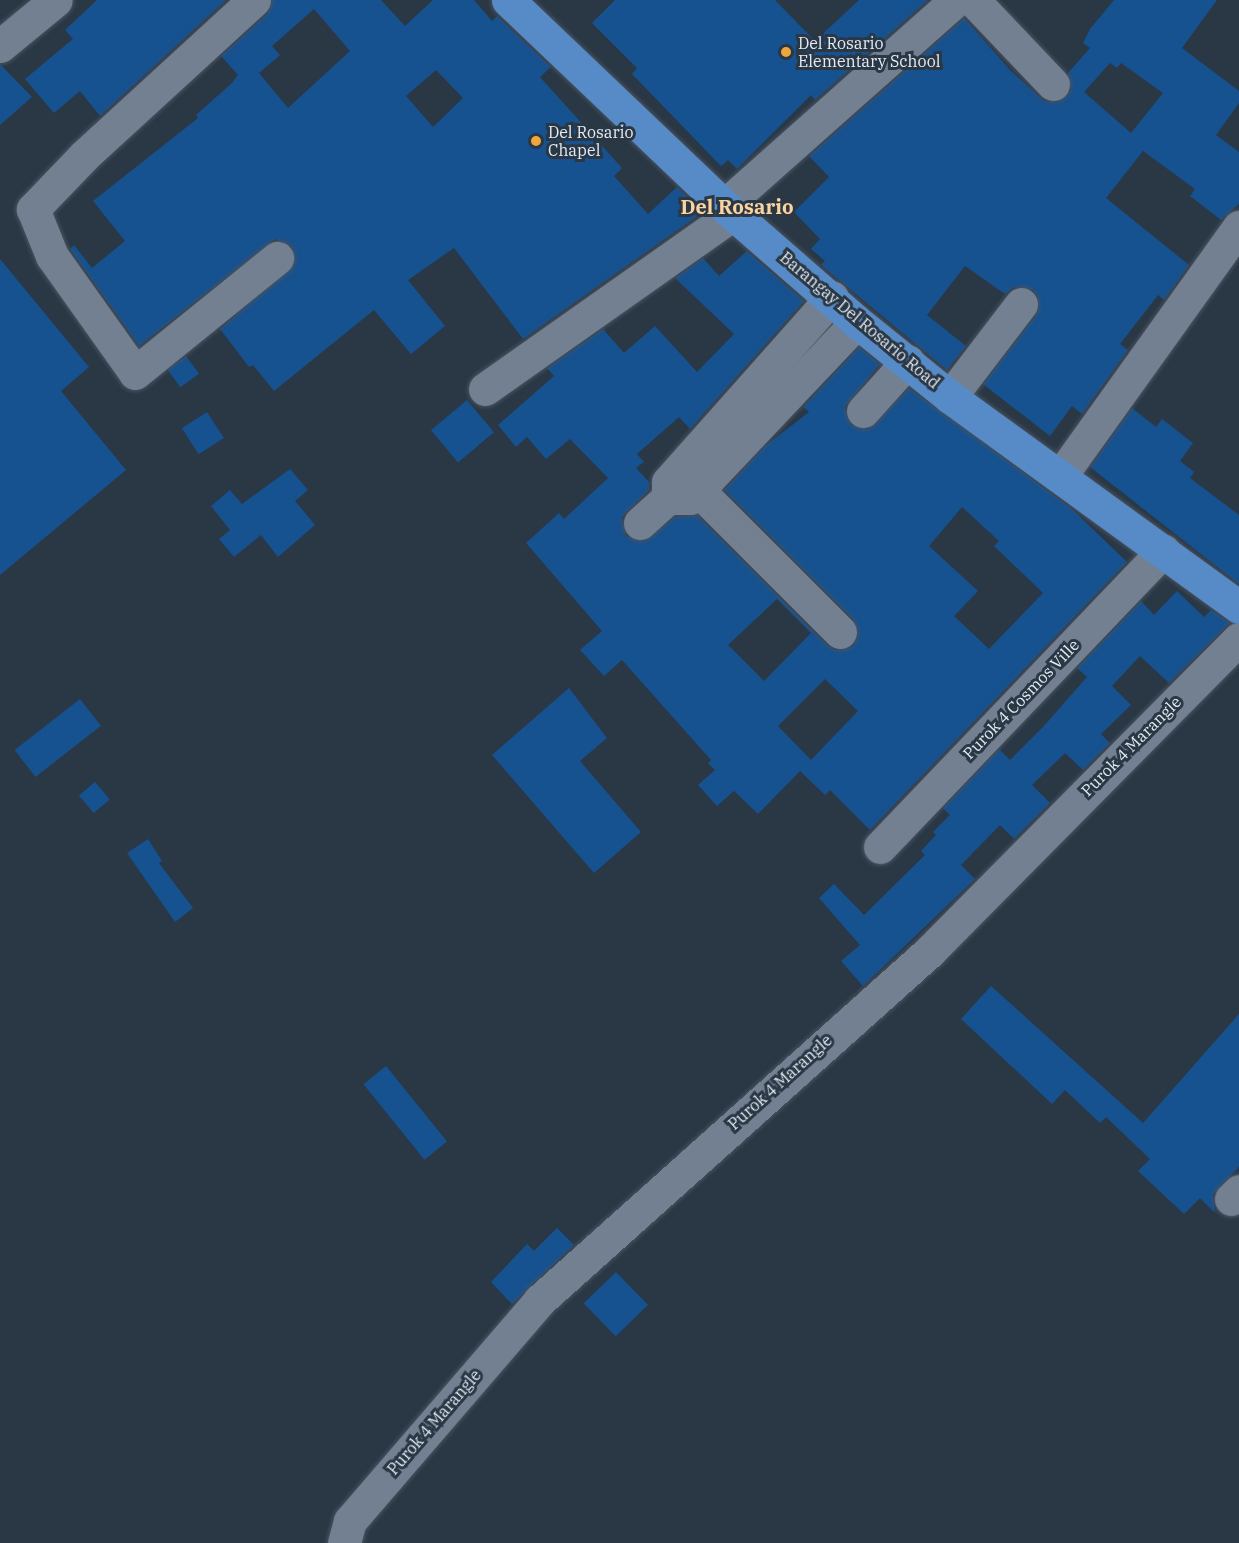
<!DOCTYPE html>
<style>
body{margin:0}
#map{position:relative;width:1239px;height:1543px;overflow:hidden;background:#2a3745;font-family:"IBM Plex Serif",serif}
div>[style]{position:absolute}
.building>*{inset:0;background:#165290;transform-origin:0 0}
.roads{filter:drop-shadow(0 0 2px #49535f) drop-shadow(0 0 2px #49535f)}
.minor>*{height:33px;margin:-16.5px;padding:0 16.5px;transform-origin:16.5px;border-radius:16.5px;background:#728091}
.major>*{height:33px;margin:-16.5px;padding:0 16.5px;transform-origin:16.5px;border-radius:16.5px;background:#568bc7}
.dots>*{width:16px;height:16px;translate:-50% -50%;box-sizing:border-box;border:3px solid #2a3745;border-radius:50%}
span{translate:-50% -50%;white-space:nowrap;text-align:center;line-height:1.15;-webkit-text-stroke:6px #2a3745;paint-order:stroke}
.poi-label{font-size:16px;color:#e3ebf4}
.left{translate:0 -50%;text-align:left}
.street-label{font-size:16px;color:#e3ebf4}
.quarter-label{font-size:20px;color:#fbd3a0;font-weight:700}
</style>
<div id="map">
<div class="building">
<i style="clip-path:polygon(97px 0,226px 0,100px 116px,80px 91px,54px 113px,25px 79px,73px 39px,65px 30px)"></i>
<i style="clip-path:polygon(evenodd,272px 0,381px 0,405px 26px,433px 0,474px 0,492px 21px,497px 16px,551px 67px,540px 77px,622px 168px,614px 176px,648px 214px,677px 187px,703px 212px,523px 339px,454px 248px,408px 280px,445px 326px,411px 354px,374px 310px,274px 391px,253px 365px,249px 367px,220px 329px,294px 265px,292px 247px,275px 239px,139px 346px,70px 249px,74px 245px,92px 268px,125px 241px,93px 201px,198px 118px,196px 115px,232px 83px,238px 75px,221px 56px,267px 14px,272px 0,314px 9px,350px 51px,288px 108px,259px 73px,280px 55px,272px 46px,314px 9px,272px 0,436px 70px,463px 98px,433px 127px,406px 96px,436px 70px)"></i>
<i style="clip-path:polygon(615px 0,775px 0,815px 41px,859px 0,928px 0,815px 100px,811px 95px,737px 169px,728px 160px,721px 166px,632px 74px,637px 68px,592px 23px)"></i>
<i style="clip-path:polygon(evenodd,1114px 0,1217px 0,1182px 48px,1239px 91px,1239px 103px,1216px 135px,1239px 152px,1239px 204px,1221px 220px,1190px 196px,1195px 189px,1143px 151px,1106px 198px,1189px 265px,1164px 300px,1158px 295px,1120px 344px,1128px 350px,1082px 414px,1072px 406px,1050px 436px,983px 384px,1036px 315px,1038px 297px,1033px 290px,1014px 287px,1005px 294px,965px 266px,927px 315px,966px 346px,947px 370px,821px 265px,825px 261px,811px 249px,820px 239px,794px 212px,829px 177px,809px 156px,964px 18px,1011px 71px,1044px 101px,1057px 102px,1071px 90px,1068px 73px,1090px 48px,1083px 43px,1090px 29px,1114px 0,1110px 63px,1117px 68px,1121px 63px,1163px 93px,1131px 133px,1084px 92px,1110px 63px)"></i>
<i style="clip-path:polygon(0 64px,32px 97px,0 125px)"></i>
<i style="clip-path:polygon(evenodd,747px 251px,804px 301px,690px 429px,679px 417px,637px 454px,644px 462px,636px 468px,649px 482px,649px 490px,622px 517px,626px 536px,644px 541px,675px 517px,697px 515px,827px 645px,836px 650px,853px 646px,858px 636px,853px 619px,724px 490px,765px 446px,809px 412px,803px 407px,859px 347px,880px 364px,845px 407px,851px 425px,869px 429px,909px 388px,1071px 508px,1127px 562px,870px 830px,830px 790px,825px 795px,800px 771px,758px 814px,734px 791px,717px 806px,698px 785px,715px 770px,708px 763px,711px 760px,622px 660px,604px 676px,580px 650px,602px 631px,526px 543px,559px 513px,564px 519px,608px 478px,570px 439px,546px 459px,527px 437px,516px 447px,498px 425px,554px 376px,547px 368px,603px 329px,624px 353px,655px 326px,697px 372px,734px 334px,675px 278px,703px 258px,719px 276px,747px 251px,962px 507px,999px 541px,994px 546px,1043px 593px,989px 649px,954px 616px,978px 591px,929px 546px,962px 507px,747px 251px,777px 599px,811px 633px,764px 681px,728px 645px,777px 599px,747px 251px,825px 679px,858px 711px,811px 760px,778px 726px,825px 679px)"></i>
<i style="clip-path:polygon(0 259px,89px 367px,61px 391px,126px 470px,0 575px)"></i>
<i style="left:186px;top:356px;width:22px;height:23px;rotate:54deg"></i>
<i style="left:467px;top:400px;width:42px;height:47px;rotate:50deg"></i>
<i style="clip-path:polygon(1132px 408px,1156px 427px,1162px 419px,1193px 443px,1180px 461px,1194px 472px,1190px 478px,1239px 515px,1239px 584px,1090px 467px)"></i>
<i style="left:207px;top:412px;width:31px;height:30px;rotate:57deg"></i>
<i style="clip-path:polygon(290px 469px,308px 490px,295px 501px,315px 525px,278px 557px,261px 535px,234px 557px,219px 539px,230px 530px,211px 506px,230px 490px,242px 504px)"></i>
<i style="clip-path:polygon(1177px 591px,1204px 617px,1211px 610px,1230px 623px,1169px 683px,1140px 656px,1112px 686px,1131px 705px,1101px 734px,1110px 743px,1083px 770px,1065px 753px,1032px 785px,1050px 803px,1014px 839px,1000px 825px,961px 865px,975px 879px,863px 986px,841px 961px,860px 945px,819px 898px,834px 884px,864px 915px,925px 855px,921px 851px,936px 835px,933px 832px,950px 815px,943px 808px,999px 749px,1010px 760px,1043px 727px,1087px 677px,1077px 668px,1141px 601px,1154px 615px)"></i>
<i style="clip-path:polygon(569px 688px,607px 738px,580px 761px,641px 832px,594px 873px,492px 755px)"></i>
<i style="left:80px;top:699px;width:34px;height:83px;rotate:52deg"></i>
<i style="left:95px;top:782px;width:23px;height:21px;rotate:50deg"></i>
<i style="clip-path:polygon(148px 839px,162px 861px,159px 863px,193px 908px,175px 922px,127px 853px)"></i>
<i style="clip-path:polygon(991px 986px,1143px 1123px,1239px 1014px,1239px 1167px,1213px 1194px,1215px 1213px,1200px 1198px,1184px 1214px,1138px 1171px,1150px 1159px,1106px 1117px,1100px 1123px,1065px 1090px,1052px 1104px,961px 1019px)"></i>
<i style="left:386px;top:1066px;width:97px;height:29px;rotate:51deg"></i>
<i style="clip-path:polygon(557px 1228px,574px 1245px,512px 1304px,491px 1282px,527px 1244px,534px 1251px)"></i>
<i style="left:616px;top:1272px;width:46px;height:45px;rotate:46deg"></i>
</div>
<div class="roads">
<div class="minor">
<i style="left:254px;top:0;width:231px;rotate:137.5deg"></i>
<i style="left:84px;top:156px;width:74px;rotate:133.9deg"></i>
<i style="left:33px;top:209px;width:51px;rotate:68deg"></i>
<i style="left:52px;top:256px;width:143px;rotate:54.6deg"></i>
<i style="left:135px;top:373px;width:183px;rotate:-39deg"></i>
<i style="left:973px;top:0;width:116px;rotate:46.4deg"></i>
<i style="left:0;top:46px;width:72px;rotate:-39.4deg"></i>
<i style="left:724px;top:206px;width:310px;rotate:-41.6deg"></i>
<i style="left:485px;top:389px;width:304px;rotate:-35.2deg"></i>
<i style="left:950px;top:397px;width:117px;rotate:-52.6deg"></i>
<i style="left:863px;top:411px;width:67px;rotate:-48deg"></i>
<i style="left:1062px;top:474px;width:304px;rotate:-54.4deg"></i>
<i style="left:698px;top:490px;width:11px;rotate:135deg"></i>
<i style="left:690px;top:498px;width:22px;rotate:180deg"></i>
<i style="left:668px;top:498px;width:16px;rotate:-90deg"></i>
<i style="left:668px;top:482px;width:247px;rotate:-48.4deg"></i>
<i style="left:640px;top:523px;width:38px;rotate:-42deg"></i>
<i style="left:840px;top:632px;width:201px;rotate:-135deg"></i>
<i style="left:698px;top:490px;width:231px;rotate:-46.6deg"></i>
<i style="left:880px;top:847px;width:410px;rotate:-46.3deg"></i>
<i style="left:1231px;top:1199px;width:11px;rotate:-45deg"></i>
<i style="left:344px;top:1543px;width:23px;rotate:-75deg"></i>
<i style="left:350px;top:1521px;width:290px;rotate:-49.3deg"></i>
<i style="left:539px;top:1301px;width:525px;rotate:-41.83deg"></i>
<i style="left:930px;top:951px;width:439px;rotate:-45.3deg"></i>
</div>
<div class="major">
<i style="left:508px;top:0;width:298px;rotate:43.6deg"></i>
<i style="left:724px;top:206px;width:176px;rotate:41.1deg"></i>
<i style="left:857px;top:322px;width:119px;rotate:38.9deg"></i>
<i style="left:950px;top:397px;width:357px;rotate:36deg"></i>
</div>
</div>
<div class="dots">
<i style="left:786px;top:52px;background:#efa73d"></i>
<i style="left:536px;top:141px;background:#efa73d"></i>
</div>
<div class="poi-label">
<span class="left" style="left:798px;top:52px">Del Rosario<br>Elementary School</span>
<span class="left" style="left:548px;top:141px">Del Rosario<br>Chapel</span>
</div>
<div class="street-label">
<span style="left:860px;top:320px;rotate:40deg">Barangay Del Rosario Road</span>
<span style="left:1021px;top:699px;rotate:-46deg">Purok 4 Cosmos Ville</span>
<span style="left:1131px;top:746px;rotate:-45deg">Purok 4 Marangle</span>
<span style="left:780px;top:1082px;rotate:-42deg">Purok 4 Marangle</span>
<span style="left:434px;top:1422px;rotate:-49deg">Purok 4 Marangle</span>
</div>
<div class="quarter-label">
<span style="left:737px;top:206px">Del Rosario</span>
</div>
</div>
